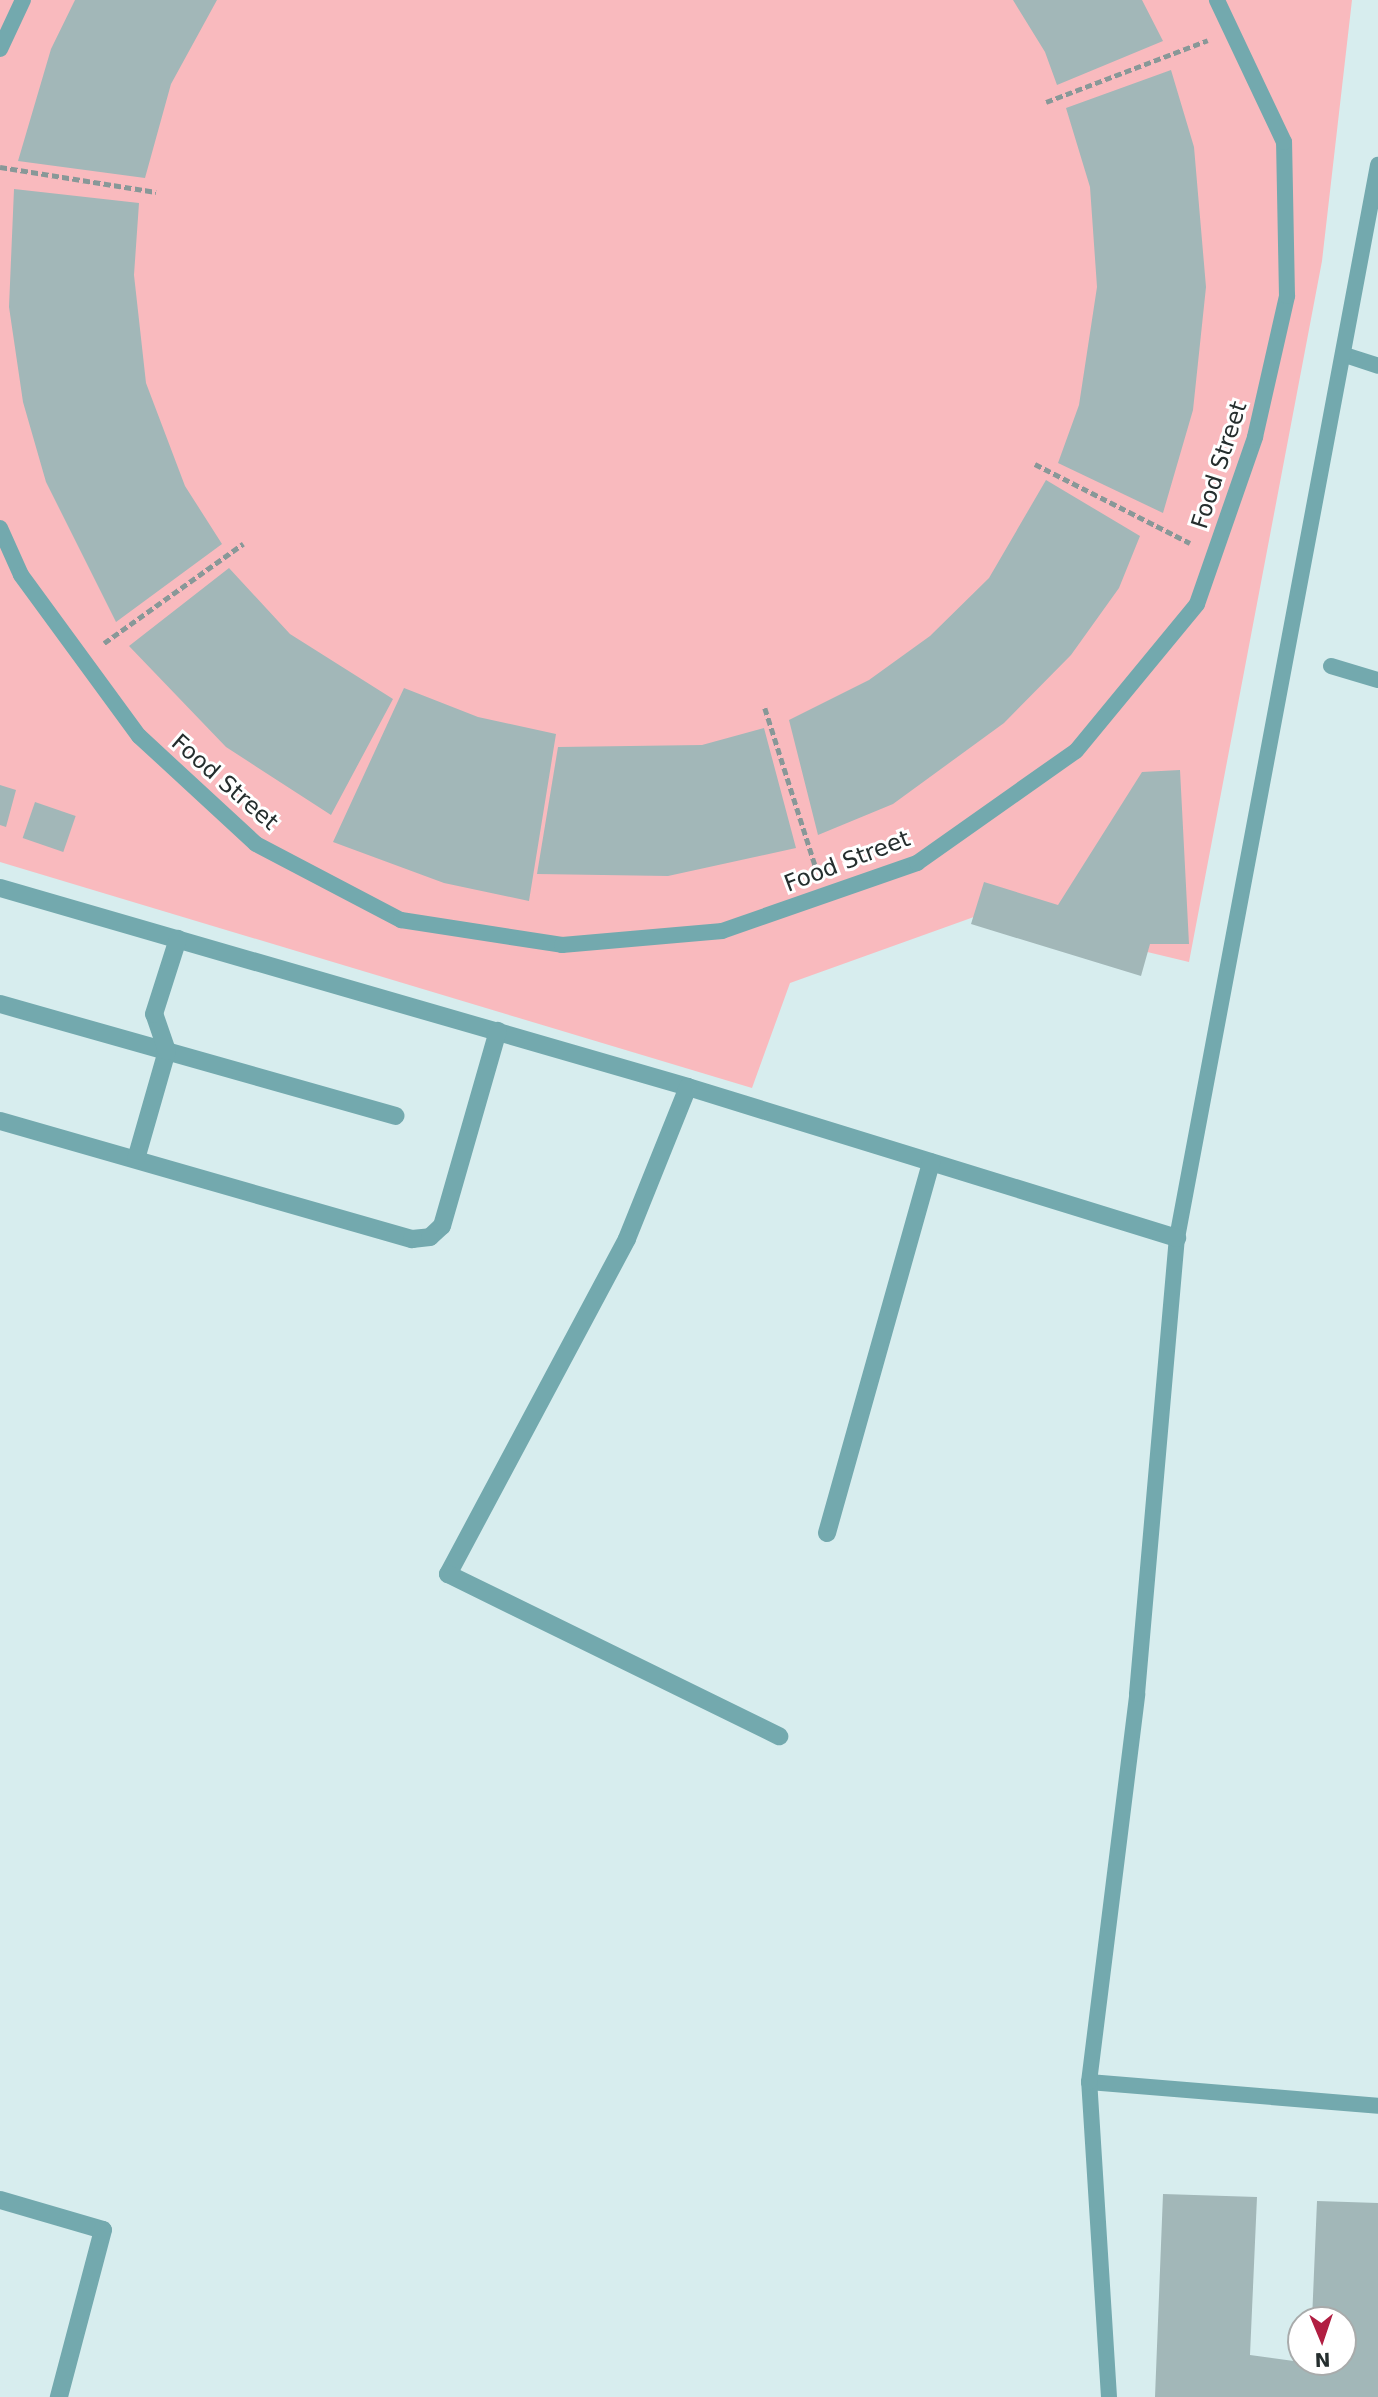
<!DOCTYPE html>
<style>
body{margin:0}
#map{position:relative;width:1378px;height:2397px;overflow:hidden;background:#d7edee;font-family:"DejaVu Sans",sans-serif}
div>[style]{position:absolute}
.green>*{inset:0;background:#f9babe}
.building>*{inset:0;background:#a2b7b8;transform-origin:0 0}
.path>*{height:4.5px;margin-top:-2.25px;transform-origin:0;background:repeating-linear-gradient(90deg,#889898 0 7px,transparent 0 10.5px)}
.lane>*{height:16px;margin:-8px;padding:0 8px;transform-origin:8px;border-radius:8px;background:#73a9ae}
.street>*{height:18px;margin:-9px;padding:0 9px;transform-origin:9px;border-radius:9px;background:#73a9ae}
span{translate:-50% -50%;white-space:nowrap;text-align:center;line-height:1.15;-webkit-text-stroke:6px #fff;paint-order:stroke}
.street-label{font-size:23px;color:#252e2e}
.north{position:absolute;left:1287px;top:2306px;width:70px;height:70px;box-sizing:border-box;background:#fff;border:2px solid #a8abab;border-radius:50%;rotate:178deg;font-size:19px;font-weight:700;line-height:28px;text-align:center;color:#252e2e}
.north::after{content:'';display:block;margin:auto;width:24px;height:32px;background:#b11f42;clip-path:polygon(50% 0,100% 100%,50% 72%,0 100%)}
</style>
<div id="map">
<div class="green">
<i style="clip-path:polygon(0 0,1352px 0,1322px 261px,1189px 962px,985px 913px,790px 983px,752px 1088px,0 862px)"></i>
</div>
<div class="building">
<i style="clip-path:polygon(75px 0,217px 0,171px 84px,145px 178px,18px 161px,51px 49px)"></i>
<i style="clip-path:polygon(1013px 0,1142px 0,1163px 41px,1057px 85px,1045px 52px)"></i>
<i style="clip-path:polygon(1171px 70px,1194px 147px,1206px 287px,1193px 410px,1163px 513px,1058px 463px,1079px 405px,1097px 287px,1090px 187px,1066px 108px)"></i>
<i style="clip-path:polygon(14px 189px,139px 203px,134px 275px,146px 383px,185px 486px,222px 544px,116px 622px,46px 482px,23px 402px,9px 307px)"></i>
<i style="clip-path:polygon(1046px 480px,1140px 536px,1119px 588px,1071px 655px,1004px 723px,893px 804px,818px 835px,789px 720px,869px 680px,930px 636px,989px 578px)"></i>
<i style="clip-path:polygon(229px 568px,290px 634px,393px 699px,331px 815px,226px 747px,129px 646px)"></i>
<i style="clip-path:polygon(404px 688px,478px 717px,556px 734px,529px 901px,444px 883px,333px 842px)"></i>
<i style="clip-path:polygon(764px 728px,796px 848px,668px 876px,537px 874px,558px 747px,702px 745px)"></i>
<i style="clip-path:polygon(1180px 770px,1189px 944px,1150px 944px,1141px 976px,971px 924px,984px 882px,1058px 905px,1142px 772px)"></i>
<i style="clip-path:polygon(0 785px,16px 790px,6px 827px,0 825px)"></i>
<i style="left:35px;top:802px;width:43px;height:38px;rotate:19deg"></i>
<i style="clip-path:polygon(1163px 2194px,1257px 2197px,1250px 2355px,1301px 2362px,1343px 2362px,1343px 2320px,1312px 2320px,1317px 2201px,1378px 2203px,1378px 2397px,1155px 2397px)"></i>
</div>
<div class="path">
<i style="left:1046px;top:102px;width:173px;rotate:-20.9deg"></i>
<i style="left:0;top:167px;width:158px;rotate:9.1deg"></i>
<i style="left:1035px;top:464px;width:174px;rotate:27deg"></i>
<i style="left:104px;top:643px;width:171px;rotate:-35.5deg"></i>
<i style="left:765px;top:708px;width:171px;rotate:72.3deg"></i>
</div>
<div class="lane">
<i style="left:0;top:49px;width:54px;rotate:-64.9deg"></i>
<i style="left:1345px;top:355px;width:35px;rotate:18deg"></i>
<i style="left:0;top:528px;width:51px;rotate:65.9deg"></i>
<i style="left:21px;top:575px;width:200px;rotate:53.8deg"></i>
<i style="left:139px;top:736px;width:159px;rotate:42.7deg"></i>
<i style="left:256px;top:844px;width:164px;rotate:27.7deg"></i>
<i style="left:401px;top:920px;width:163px;rotate:8.8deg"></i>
<i style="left:562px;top:945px;width:161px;rotate:-5deg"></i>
<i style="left:722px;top:931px;width:207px;rotate:-19.2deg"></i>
<i style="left:917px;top:863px;width:194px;rotate:-35.2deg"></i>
<i style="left:1076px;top:751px;width:190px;rotate:-50.5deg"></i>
<i style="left:1197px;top:604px;width:177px;rotate:-70.8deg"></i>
<i style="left:1255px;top:437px;width:145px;rotate:-77.2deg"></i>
<i style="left:1287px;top:296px;width:154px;rotate:-91.1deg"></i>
<i style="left:1284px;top:142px;width:157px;rotate:-115.3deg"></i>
<i style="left:1331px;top:666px;width:49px;rotate:16.6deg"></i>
<i style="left:1089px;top:2082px;width:290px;rotate:4.7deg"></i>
<i style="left:1109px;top:2397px;width:316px;rotate:-93.6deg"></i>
<i style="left:1089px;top:2082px;width:391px;rotate:-82.9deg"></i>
<i style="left:1137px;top:1694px;width:458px;rotate:-85deg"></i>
<i style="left:1177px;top:1238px;width:1092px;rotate:-79.39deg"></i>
</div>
<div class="street">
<i style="left:0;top:888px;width:716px;rotate:16.13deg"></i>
<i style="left:688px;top:1087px;width:512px;rotate:17.16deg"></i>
<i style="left:0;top:1004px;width:411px;rotate:15.8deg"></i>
<i style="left:688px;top:1087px;width:164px;rotate:111.9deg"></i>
<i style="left:627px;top:1239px;width:380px;rotate:118.1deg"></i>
<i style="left:448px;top:1574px;width:369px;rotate:26.1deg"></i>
<i style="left:0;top:1121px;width:429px;rotate:16deg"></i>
<i style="left:412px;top:1239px;width:18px;rotate:-6deg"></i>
<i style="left:430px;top:1237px;width:16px;rotate:-43deg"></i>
<i style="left:442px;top:1226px;width:203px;rotate:-74deg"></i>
<i style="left:136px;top:1159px;width:112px;rotate:-74deg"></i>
<i style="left:167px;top:1051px;width:39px;rotate:-109deg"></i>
<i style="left:154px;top:1014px;width:79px;rotate:-72.3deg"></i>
<i style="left:827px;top:1533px;width:385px;rotate:-74.3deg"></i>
<i style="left:0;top:2200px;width:107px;rotate:16.2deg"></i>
<i style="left:103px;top:2230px;width:173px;rotate:104.8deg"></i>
</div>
<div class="street-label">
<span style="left:1219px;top:465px;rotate:-72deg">Food Street</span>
<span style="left:225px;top:782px;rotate:41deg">Food Street</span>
<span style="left:847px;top:861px;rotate:-21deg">Food Street</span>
</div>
<div class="north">N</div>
</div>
